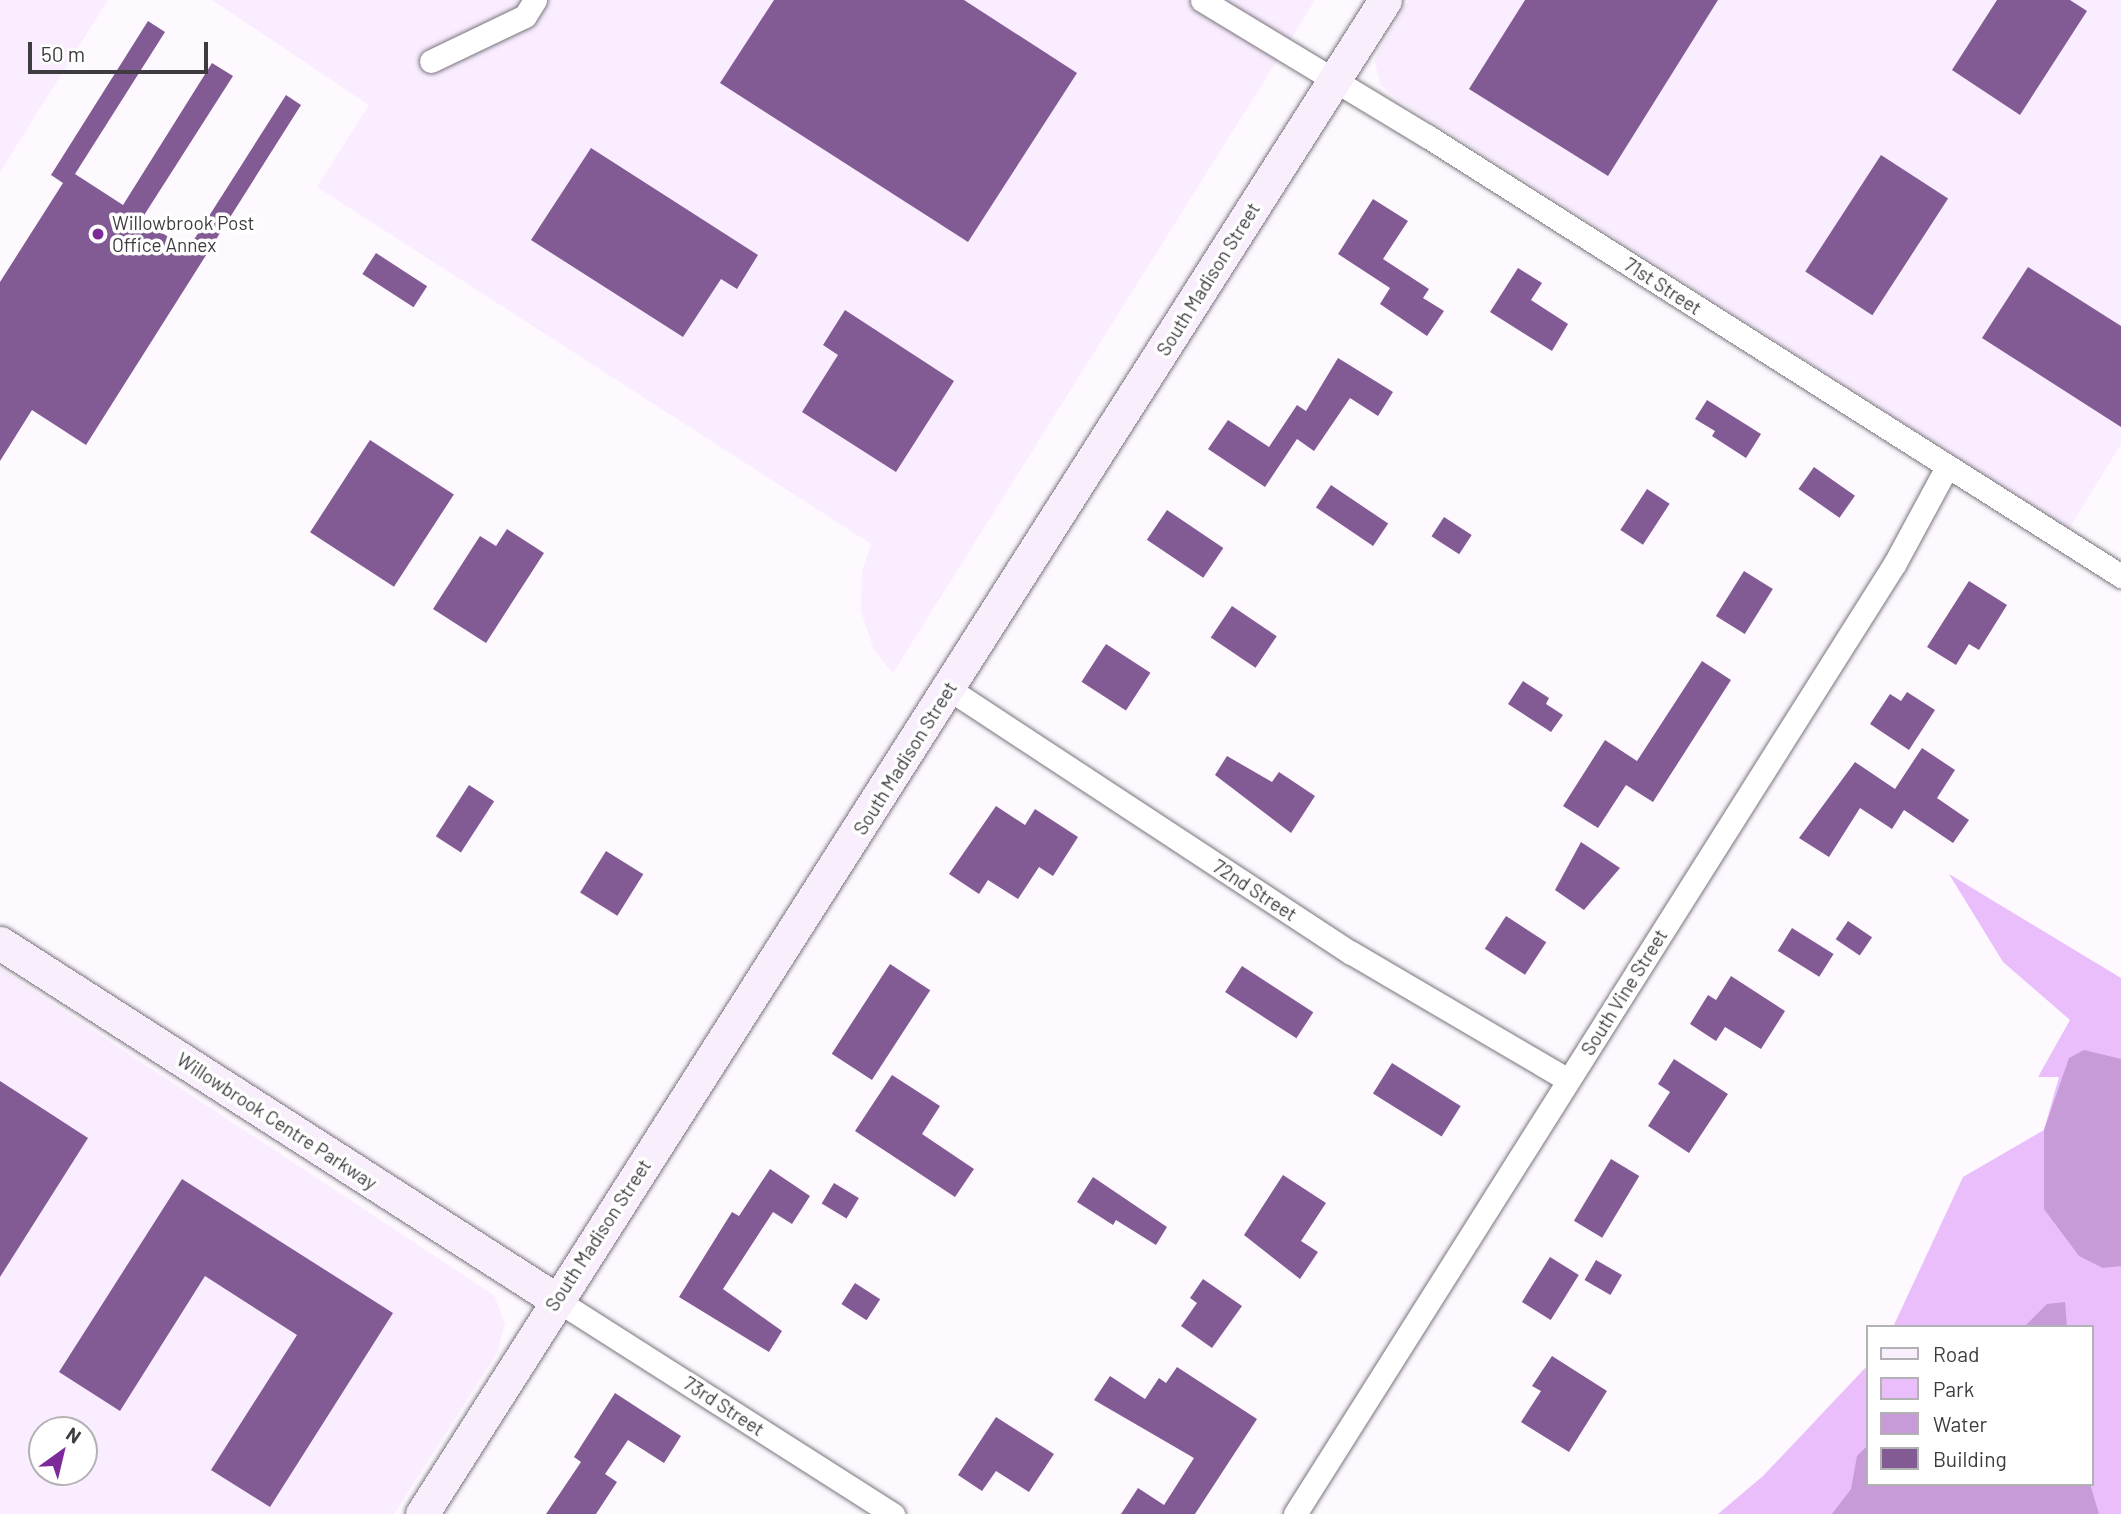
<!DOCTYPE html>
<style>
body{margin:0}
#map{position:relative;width:2121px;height:1514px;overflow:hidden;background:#fdf9ff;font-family:Barlow,sans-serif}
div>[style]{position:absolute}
.built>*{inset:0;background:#f9edff}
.green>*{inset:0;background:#e9befb}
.water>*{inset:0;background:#c69bd8}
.building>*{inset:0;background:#835b94;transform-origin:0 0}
.roads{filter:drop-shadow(0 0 2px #7b757e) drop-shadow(0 0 2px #7b757e)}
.street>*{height:23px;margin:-11.5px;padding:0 11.5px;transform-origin:11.5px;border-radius:11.5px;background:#fff}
.secondary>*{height:33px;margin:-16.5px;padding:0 16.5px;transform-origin:16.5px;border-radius:16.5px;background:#f8eefc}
.dots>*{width:19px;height:19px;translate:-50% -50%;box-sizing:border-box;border:4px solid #fff;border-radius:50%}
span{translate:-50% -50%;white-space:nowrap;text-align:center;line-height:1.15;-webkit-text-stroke:7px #fff;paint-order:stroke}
.poi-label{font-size:19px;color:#3e3c40}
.left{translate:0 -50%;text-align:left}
.street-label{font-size:19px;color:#3e3c40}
.legend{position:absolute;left:1866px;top:1325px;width:228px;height:161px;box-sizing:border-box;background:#fff;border:2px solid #b2b1b3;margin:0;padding:9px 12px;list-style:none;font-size:21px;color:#3e3c40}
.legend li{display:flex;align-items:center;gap:14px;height:35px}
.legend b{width:35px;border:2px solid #b2b1b3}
.north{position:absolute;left:28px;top:1416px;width:70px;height:70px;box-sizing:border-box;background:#fff;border:2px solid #b2b1b3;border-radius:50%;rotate:34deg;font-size:19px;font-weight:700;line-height:28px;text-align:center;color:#3e3c40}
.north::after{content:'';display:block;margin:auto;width:24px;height:32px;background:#7d2a9a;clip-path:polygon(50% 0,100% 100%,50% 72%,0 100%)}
.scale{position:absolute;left:28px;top:42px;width:180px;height:32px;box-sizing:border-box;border:4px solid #3e3c40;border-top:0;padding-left:9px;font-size:21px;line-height:24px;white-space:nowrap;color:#3e3c40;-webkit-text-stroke:5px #fff;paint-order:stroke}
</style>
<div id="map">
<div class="built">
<i style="clip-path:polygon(0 0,108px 0,0 172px)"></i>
<i style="clip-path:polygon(212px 0,1315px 0,893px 673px,874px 650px,861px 611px,862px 571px,871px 544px,317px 187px,369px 105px)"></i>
<i style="clip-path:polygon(1409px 0,2121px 0,2121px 444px,2069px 529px,1397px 99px,1381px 85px,1374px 60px)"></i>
<i style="clip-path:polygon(evenodd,0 969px,494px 1295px,505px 1324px,497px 1353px,394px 1514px,0 1514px,0 969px,42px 1430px,84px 1430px,84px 1472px,42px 1472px,42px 1430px)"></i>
</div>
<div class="green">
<i style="clip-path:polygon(1949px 874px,2121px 978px,2121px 1514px,1718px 1514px,1763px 1476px,1867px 1366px,1867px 1484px,2091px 1484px,2091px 1327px,1893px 1327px,1963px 1177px,2044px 1130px,2059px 1077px,2038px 1077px,2070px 1020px,2003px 962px)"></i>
</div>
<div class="water">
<i style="clip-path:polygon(2084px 1050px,2121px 1059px,2121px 1266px,2103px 1268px,2079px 1256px,2044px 1209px,2044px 1130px,2069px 1058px)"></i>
<i style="clip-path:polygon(2065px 1302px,2067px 1327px,2024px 1327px,2047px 1304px)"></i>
<i style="clip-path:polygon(1867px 1446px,1867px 1484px,2090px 1484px,2099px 1514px,1832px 1514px,1851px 1489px,1857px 1456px)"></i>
</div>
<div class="building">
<i style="clip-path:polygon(774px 0,964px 0,1077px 73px,968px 242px,720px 83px)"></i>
<i style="clip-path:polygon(1525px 0,1718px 0,1608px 176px,1469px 89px)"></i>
<i style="clip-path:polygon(1997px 0,2070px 0,2087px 11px,2020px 115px,1952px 70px)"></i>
<i style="clip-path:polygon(148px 21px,165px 32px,75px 174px,123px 205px,212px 63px,233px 76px,141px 220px,188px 249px,286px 95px,301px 105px,86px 445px,32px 410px,0 461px,0 282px,63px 183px,51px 175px)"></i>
<i style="clip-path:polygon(591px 148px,758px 255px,737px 289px,721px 279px,683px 337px,531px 240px)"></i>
<i style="left:1881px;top:155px;width:80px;height:139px;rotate:33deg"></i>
<i style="clip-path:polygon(1373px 199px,1408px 221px,1383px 259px,1429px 289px,1423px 298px,1444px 311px,1427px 336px,1380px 304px,1390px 288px,1338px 254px)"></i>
<i style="left:376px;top:253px;width:61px;height:25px;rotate:33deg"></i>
<i style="clip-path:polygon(2028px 267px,2121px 326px,2121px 427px,1982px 338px)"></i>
<i style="clip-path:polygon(1518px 268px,1542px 283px,1531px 300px,1568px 324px,1552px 351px,1490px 312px)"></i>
<i style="clip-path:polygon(845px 310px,954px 381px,896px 472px,802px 412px,838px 355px,823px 345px)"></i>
<i style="clip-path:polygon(1338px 358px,1393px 392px,1378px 416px,1350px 398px,1314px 451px,1297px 439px,1265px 487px,1208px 449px,1228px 420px,1269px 447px,1297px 405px,1306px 411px)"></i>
<i style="clip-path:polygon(1707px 400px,1761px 434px,1746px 458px,1712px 436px,1715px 431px,1695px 419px)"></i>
<i style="left:370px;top:440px;width:100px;height:110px;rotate:33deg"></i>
<i style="left:1814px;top:467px;width:50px;height:27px;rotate:35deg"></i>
<i style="left:1331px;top:485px;width:69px;height:27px;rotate:34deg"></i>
<i style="left:1647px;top:489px;width:27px;height:49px;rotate:33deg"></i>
<i style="left:1167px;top:510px;width:68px;height:36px;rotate:34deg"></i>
<i style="left:1444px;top:517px;width:33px;height:23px;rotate:33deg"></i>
<i style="clip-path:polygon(507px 529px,544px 553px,486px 643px,433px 609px,480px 536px,496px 546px)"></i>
<i style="left:1744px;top:571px;width:34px;height:53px;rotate:32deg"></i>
<i style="clip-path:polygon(1969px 581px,2007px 605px,1979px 650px,1969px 644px,1956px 665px,1927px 647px)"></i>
<i style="left:1232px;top:606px;width:54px;height:38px;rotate:34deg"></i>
<i style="left:1106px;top:644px;width:53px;height:45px;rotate:33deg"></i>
<i style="clip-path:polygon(1702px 661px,1731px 680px,1653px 802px,1626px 785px,1598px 828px,1563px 806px,1605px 740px,1637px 761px)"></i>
<i style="clip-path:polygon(1523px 681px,1549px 698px,1546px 704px,1563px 715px,1551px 732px,1508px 704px)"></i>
<i style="clip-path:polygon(1907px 692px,1935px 710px,1909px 750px,1870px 724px,1890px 694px,1901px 701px)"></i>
<i style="clip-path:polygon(1922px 748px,1955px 770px,1937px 798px,1969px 820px,1953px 843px,1904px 810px,1892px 829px,1860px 808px,1829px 857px,1799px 838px,1855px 762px,1895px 789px)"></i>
<i style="clip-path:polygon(1227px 756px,1272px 782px,1279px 772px,1315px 796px,1291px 833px,1215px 775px)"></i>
<i style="left:469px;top:785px;width:30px;height:61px;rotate:33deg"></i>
<i style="clip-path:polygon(996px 806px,1025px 825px,1035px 809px,1078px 837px,1053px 876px,1039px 867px,1018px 899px,988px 880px,979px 894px,949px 874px)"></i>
<i style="clip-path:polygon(1581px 842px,1620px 868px,1584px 910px,1555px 890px)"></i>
<i style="left:606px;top:851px;width:44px;height:49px;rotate:32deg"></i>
<i style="left:1506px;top:916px;width:48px;height:39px;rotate:33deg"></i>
<i style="left:1848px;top:921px;width:29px;height:22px;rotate:34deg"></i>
<i style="left:1792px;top:928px;width:49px;height:27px;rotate:32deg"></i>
<i style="left:890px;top:964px;width:48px;height:107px;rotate:33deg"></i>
<i style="left:1242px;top:966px;width:85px;height:31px;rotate:33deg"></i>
<i style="clip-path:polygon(1731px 976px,1785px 1011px,1761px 1049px,1725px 1027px,1716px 1041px,1690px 1024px,1708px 995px,1716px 1000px)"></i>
<i style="clip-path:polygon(1674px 1059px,1728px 1094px,1689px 1153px,1648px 1126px,1670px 1092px,1658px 1084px)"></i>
<i style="left:1392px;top:1063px;width:81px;height:36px;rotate:32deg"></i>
<i style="clip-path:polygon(892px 1075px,940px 1106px,922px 1134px,974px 1169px,955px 1197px,855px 1131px)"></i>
<i style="clip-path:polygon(0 1081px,88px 1138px,0 1277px)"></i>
<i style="left:1611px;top:1159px;width:33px;height:72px;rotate:31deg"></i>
<i style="clip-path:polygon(770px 1169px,810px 1196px,792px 1224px,773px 1212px,723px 1289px,782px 1331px,769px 1352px,679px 1297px,732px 1212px,739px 1216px)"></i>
<i style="clip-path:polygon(1283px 1175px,1326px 1203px,1301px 1241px,1318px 1252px,1300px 1279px,1244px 1235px)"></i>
<i style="clip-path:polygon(1093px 1177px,1167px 1227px,1156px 1245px,1116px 1220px,1113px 1225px,1077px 1202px)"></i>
<i style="clip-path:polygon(182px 1179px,393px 1313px,270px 1507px,211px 1470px,297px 1335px,205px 1276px,120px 1411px,59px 1372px)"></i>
<i style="left:834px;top:1183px;width:29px;height:24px;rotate:31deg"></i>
<i style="left:1550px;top:1257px;width:34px;height:53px;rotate:32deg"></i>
<i style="left:1596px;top:1260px;width:30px;height:23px;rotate:30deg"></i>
<i style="clip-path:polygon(1203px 1279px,1242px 1306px,1212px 1348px,1181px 1326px,1197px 1303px,1190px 1298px)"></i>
<i style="left:855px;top:1283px;width:30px;height:25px;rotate:33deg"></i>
<i style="clip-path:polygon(1552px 1356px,1607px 1391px,1569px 1452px,1521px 1422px,1541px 1391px,1532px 1386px)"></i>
<i style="clip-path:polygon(1177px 1367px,1257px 1419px,1195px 1514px,1121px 1514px,1138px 1488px,1164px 1505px,1194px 1458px,1094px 1400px,1110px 1376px,1145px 1399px,1159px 1378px,1166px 1383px)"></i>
<i style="clip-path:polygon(615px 1393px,681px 1436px,664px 1463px,628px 1440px,605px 1474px,617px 1482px,596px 1514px,546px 1514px,581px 1462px,574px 1457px)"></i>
<i style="clip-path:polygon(996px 1417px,1054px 1454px,1029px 1492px,996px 1471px,982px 1491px,958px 1475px)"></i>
</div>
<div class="roads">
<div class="street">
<i style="left:1202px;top:0;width:263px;rotate:31.2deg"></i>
<i style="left:1427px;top:136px;width:822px;rotate:32.37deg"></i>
<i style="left:431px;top:61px;width:104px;rotate:-25.6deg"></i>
<i style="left:525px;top:16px;width:19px;rotate:-58deg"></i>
<i style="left:949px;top:689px;width:480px;rotate:33.3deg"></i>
<i style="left:1350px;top:952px;width:253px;rotate:30.4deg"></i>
<i style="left:555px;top:1299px;width:401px;rotate:32.5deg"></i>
<i style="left:1295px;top:1514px;width:1124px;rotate:-57.75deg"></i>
<i style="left:1895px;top:563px;width:109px;rotate:-61.6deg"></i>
</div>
<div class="secondary">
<i style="left:0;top:943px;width:659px;rotate:32.68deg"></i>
<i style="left:422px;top:1514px;width:1794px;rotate:-57.54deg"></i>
</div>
</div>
<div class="dots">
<i style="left:98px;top:234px;background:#7d2a9a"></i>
</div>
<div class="poi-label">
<span class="left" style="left:112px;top:234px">Willowbrook Post<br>Office Annex</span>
</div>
<div class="street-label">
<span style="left:1208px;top:279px;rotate:-58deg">South Madison Street</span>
<span style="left:1663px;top:286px;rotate:33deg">71st Street</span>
<span style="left:905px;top:758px;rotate:-58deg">South Madison Street</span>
<span style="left:1255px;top:890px;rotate:33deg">72nd Street</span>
<span style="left:1624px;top:992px;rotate:-58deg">South Vine Street</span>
<span style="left:277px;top:1121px;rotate:33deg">Willowbrook Centre Parkway</span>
<span style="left:598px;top:1235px;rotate:-57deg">South Madison Street</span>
<span style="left:724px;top:1406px;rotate:33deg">73rd Street</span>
</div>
<ul class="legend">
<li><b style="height:9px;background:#f8eefc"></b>Road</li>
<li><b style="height:19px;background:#e9befb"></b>Park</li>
<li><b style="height:19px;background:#c69bd8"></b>Water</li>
<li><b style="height:19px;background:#835b94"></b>Building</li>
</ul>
<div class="north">N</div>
<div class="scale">50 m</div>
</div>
